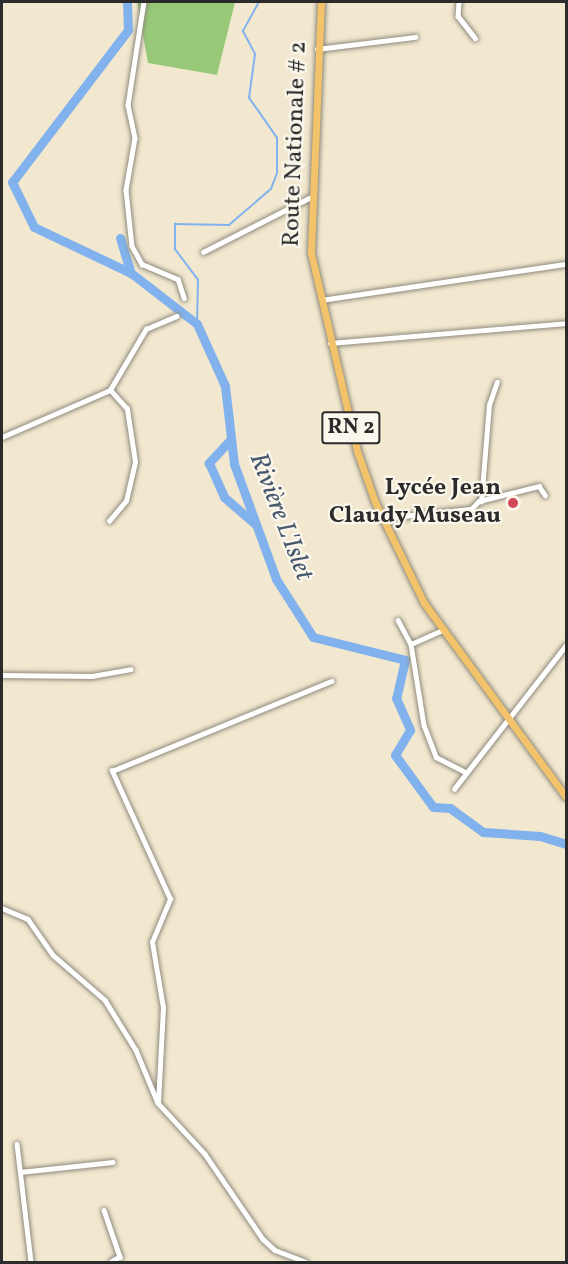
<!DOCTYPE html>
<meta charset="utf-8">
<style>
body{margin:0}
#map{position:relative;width:568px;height:1264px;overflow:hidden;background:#f2e8cf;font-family:Vollkorn,serif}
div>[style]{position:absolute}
.green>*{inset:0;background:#97c979}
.stream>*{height:1.5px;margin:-0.75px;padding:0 0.75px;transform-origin:0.75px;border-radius:0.75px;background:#82b2ed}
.river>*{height:9px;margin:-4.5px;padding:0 4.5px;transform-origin:4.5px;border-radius:4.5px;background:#82b2ed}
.roads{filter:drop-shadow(0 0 2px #8e8a7d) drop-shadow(0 0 2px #8e8a7d)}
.minor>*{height:4.5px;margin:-2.25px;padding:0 2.25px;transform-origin:2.25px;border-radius:2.25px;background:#fff}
.primary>*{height:7px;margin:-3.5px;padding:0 3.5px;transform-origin:3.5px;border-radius:3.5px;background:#f2c36a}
.dots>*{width:16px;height:16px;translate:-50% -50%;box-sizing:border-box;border:3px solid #fbf7ec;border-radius:50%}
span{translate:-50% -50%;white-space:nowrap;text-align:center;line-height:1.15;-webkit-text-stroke:4.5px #fbf7ec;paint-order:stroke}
.shield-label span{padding:2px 4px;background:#fbf7ec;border:2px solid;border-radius:4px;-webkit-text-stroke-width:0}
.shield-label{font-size:22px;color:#2b2b2b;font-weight:700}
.street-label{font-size:24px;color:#2b2b2b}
.poi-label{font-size:24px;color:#2b2b2b;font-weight:700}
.right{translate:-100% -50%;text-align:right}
.water-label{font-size:26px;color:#495a6f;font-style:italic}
.frame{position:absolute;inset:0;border:3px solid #2b2b2b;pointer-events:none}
</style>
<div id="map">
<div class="green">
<i style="clip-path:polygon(137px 2px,235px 2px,217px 75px,148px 63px)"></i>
</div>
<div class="stream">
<i style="left:197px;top:324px;width:44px;rotate:-88.7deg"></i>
<i style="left:198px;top:280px;width:38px;rotate:-127deg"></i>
<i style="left:175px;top:250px;width:26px;rotate:-90deg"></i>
<i style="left:175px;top:224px;width:54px;rotate:1.1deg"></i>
<i style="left:229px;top:225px;width:55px;rotate:-40.6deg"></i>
<i style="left:271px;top:189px;width:17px;rotate:-69deg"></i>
<i style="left:277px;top:173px;width:35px;rotate:-90deg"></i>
<i style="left:277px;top:138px;width:49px;rotate:-125deg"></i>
<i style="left:249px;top:98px;width:44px;rotate:-82.2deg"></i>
<i style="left:255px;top:54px;width:26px;rotate:-118deg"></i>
<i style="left:243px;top:31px;width:33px;rotate:-61deg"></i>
<i style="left:151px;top:1262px;width:30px"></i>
</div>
<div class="river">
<i style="left:127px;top:2px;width:28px;rotate:88deg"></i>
<i style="left:128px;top:30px;width:191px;rotate:127.3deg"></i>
<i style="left:12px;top:182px;width:50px;rotate:63.9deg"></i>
<i style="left:34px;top:227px;width:107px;rotate:25.4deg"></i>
<i style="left:131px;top:273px;width:83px;rotate:37.7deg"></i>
<i style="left:197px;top:324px;width:68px;rotate:65.7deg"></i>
<i style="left:225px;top:386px;width:79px;rotate:83.4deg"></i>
<i style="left:234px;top:464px;width:122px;rotate:69.9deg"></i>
<i style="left:276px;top:579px;width:69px;rotate:57.5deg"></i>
<i style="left:313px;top:637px;width:95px;rotate:14deg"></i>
<i style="left:405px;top:660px;width:39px;rotate:103deg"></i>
<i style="left:396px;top:698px;width:35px;rotate:66deg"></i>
<i style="left:410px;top:730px;width:29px;rotate:121deg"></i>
<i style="left:395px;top:755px;width:64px;rotate:53.8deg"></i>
<i style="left:433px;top:807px;width:17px;rotate:3deg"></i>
<i style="left:450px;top:808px;width:41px;rotate:36deg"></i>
<i style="left:483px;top:832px;width:57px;rotate:4deg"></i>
<i style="left:540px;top:836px;width:27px;rotate:17deg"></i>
<i style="left:120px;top:238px;width:37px;rotate:73deg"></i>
<i style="left:231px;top:439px;width:33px;rotate:133deg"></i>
<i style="left:209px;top:463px;width:37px;rotate:66deg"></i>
<i style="left:224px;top:497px;width:41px;rotate:41.1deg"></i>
</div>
<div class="roads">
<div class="minor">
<i style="left:144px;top:2px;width:104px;rotate:98.8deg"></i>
<i style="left:128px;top:105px;width:34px;rotate:78deg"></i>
<i style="left:135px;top:138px;width:53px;rotate:99.8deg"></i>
<i style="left:126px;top:190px;width:56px;rotate:83.9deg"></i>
<i style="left:132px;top:246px;width:21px;rotate:61deg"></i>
<i style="left:142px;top:264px;width:39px;rotate:23deg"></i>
<i style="left:178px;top:279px;width:20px;rotate:72deg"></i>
<i style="left:459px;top:2px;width:14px;rotate:94deg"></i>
<i style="left:458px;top:16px;width:28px;rotate:52deg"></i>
<i style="left:317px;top:49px;width:99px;rotate:-7deg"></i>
<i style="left:203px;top:252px;width:119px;rotate:-27deg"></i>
<i style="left:321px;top:300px;width:248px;rotate:-8.4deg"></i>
<i style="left:330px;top:343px;width:237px;rotate:-4.8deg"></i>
<i style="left:2px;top:437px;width:118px;rotate:-23.5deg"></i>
<i style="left:110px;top:390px;width:71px;rotate:-59.5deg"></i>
<i style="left:146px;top:329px;width:33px;rotate:-23deg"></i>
<i style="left:481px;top:502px;width:97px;rotate:-85.3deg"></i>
<i style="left:489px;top:405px;width:24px;rotate:-71deg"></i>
<i style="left:383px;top:518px;width:88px;rotate:-5.8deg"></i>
<i style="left:471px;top:509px;width:11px;rotate:-45deg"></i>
<i style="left:479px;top:501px;width:62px;rotate:-14deg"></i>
<i style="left:539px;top:486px;width:11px;rotate:56deg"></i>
<i style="left:109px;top:521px;width:26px;rotate:-50deg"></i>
<i style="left:126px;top:501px;width:40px;rotate:-77deg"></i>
<i style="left:135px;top:462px;width:54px;rotate:-98.6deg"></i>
<i style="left:127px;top:409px;width:25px;rotate:-132deg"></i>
<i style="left:398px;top:620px;width:27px;rotate:62deg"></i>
<i style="left:411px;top:644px;width:82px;rotate:80.9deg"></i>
<i style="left:424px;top:725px;width:34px;rotate:69deg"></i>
<i style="left:436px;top:757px;width:33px;rotate:27deg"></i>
<i style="left:411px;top:644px;width:34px;rotate:-24deg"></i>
<i style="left:2px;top:675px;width:90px;rotate:0.6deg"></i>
<i style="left:92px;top:676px;width:39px;rotate:-10deg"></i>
<i style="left:454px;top:789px;width:182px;rotate:-52.1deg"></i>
<i style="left:2px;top:908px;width:28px;rotate:23deg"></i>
<i style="left:28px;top:919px;width:44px;rotate:55.2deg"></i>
<i style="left:53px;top:955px;width:69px;rotate:40.9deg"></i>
<i style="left:105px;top:1000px;width:59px;rotate:58.2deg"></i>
<i style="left:136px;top:1050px;width:57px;rotate:67.5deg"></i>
<i style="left:158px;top:1103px;width:69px;rotate:47.3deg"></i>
<i style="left:205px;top:1154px;width:103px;rotate:55.7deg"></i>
<i style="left:263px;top:1239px;width:16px;rotate:43deg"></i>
<i style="left:275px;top:1250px;width:33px;rotate:21deg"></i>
<i style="left:158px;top:1103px;width:95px;rotate:-87deg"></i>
<i style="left:163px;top:1008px;width:67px;rotate:-99.5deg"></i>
<i style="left:152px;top:942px;width:47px;rotate:-67.3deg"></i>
<i style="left:170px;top:899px;width:141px;rotate:-114.4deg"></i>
<i style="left:112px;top:771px;width:237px;rotate:-22.3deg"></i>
<i style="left:17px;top:1144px;width:119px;rotate:83.2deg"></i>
<i style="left:20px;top:1172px;width:93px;rotate:-6.2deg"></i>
<i style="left:104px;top:1210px;width:50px;rotate:71.2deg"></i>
<i style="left:120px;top:1257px;width:10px;rotate:151deg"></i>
</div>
<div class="primary">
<i style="left:321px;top:2px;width:251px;rotate:92.3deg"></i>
<i style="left:311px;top:253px;width:203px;rotate:76.9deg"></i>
<i style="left:357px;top:451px;width:54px;rotate:70.6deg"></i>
<i style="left:375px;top:502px;width:112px;rotate:64.1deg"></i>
<i style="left:424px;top:603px;width:240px;rotate:53.8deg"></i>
</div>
</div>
<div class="dots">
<i style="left:513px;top:503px;background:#d1495b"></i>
</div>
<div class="shield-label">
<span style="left:351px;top:428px">RN 2</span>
</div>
<div class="street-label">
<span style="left:296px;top:144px;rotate:-88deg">Route Nationale # 2</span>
</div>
<div class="poi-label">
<span class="right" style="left:501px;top:503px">Lycée Jean<br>Claudy Museau</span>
</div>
<div class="water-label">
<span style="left:280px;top:517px;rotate:69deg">Rivière L'Islet</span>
</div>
<div class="frame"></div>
</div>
